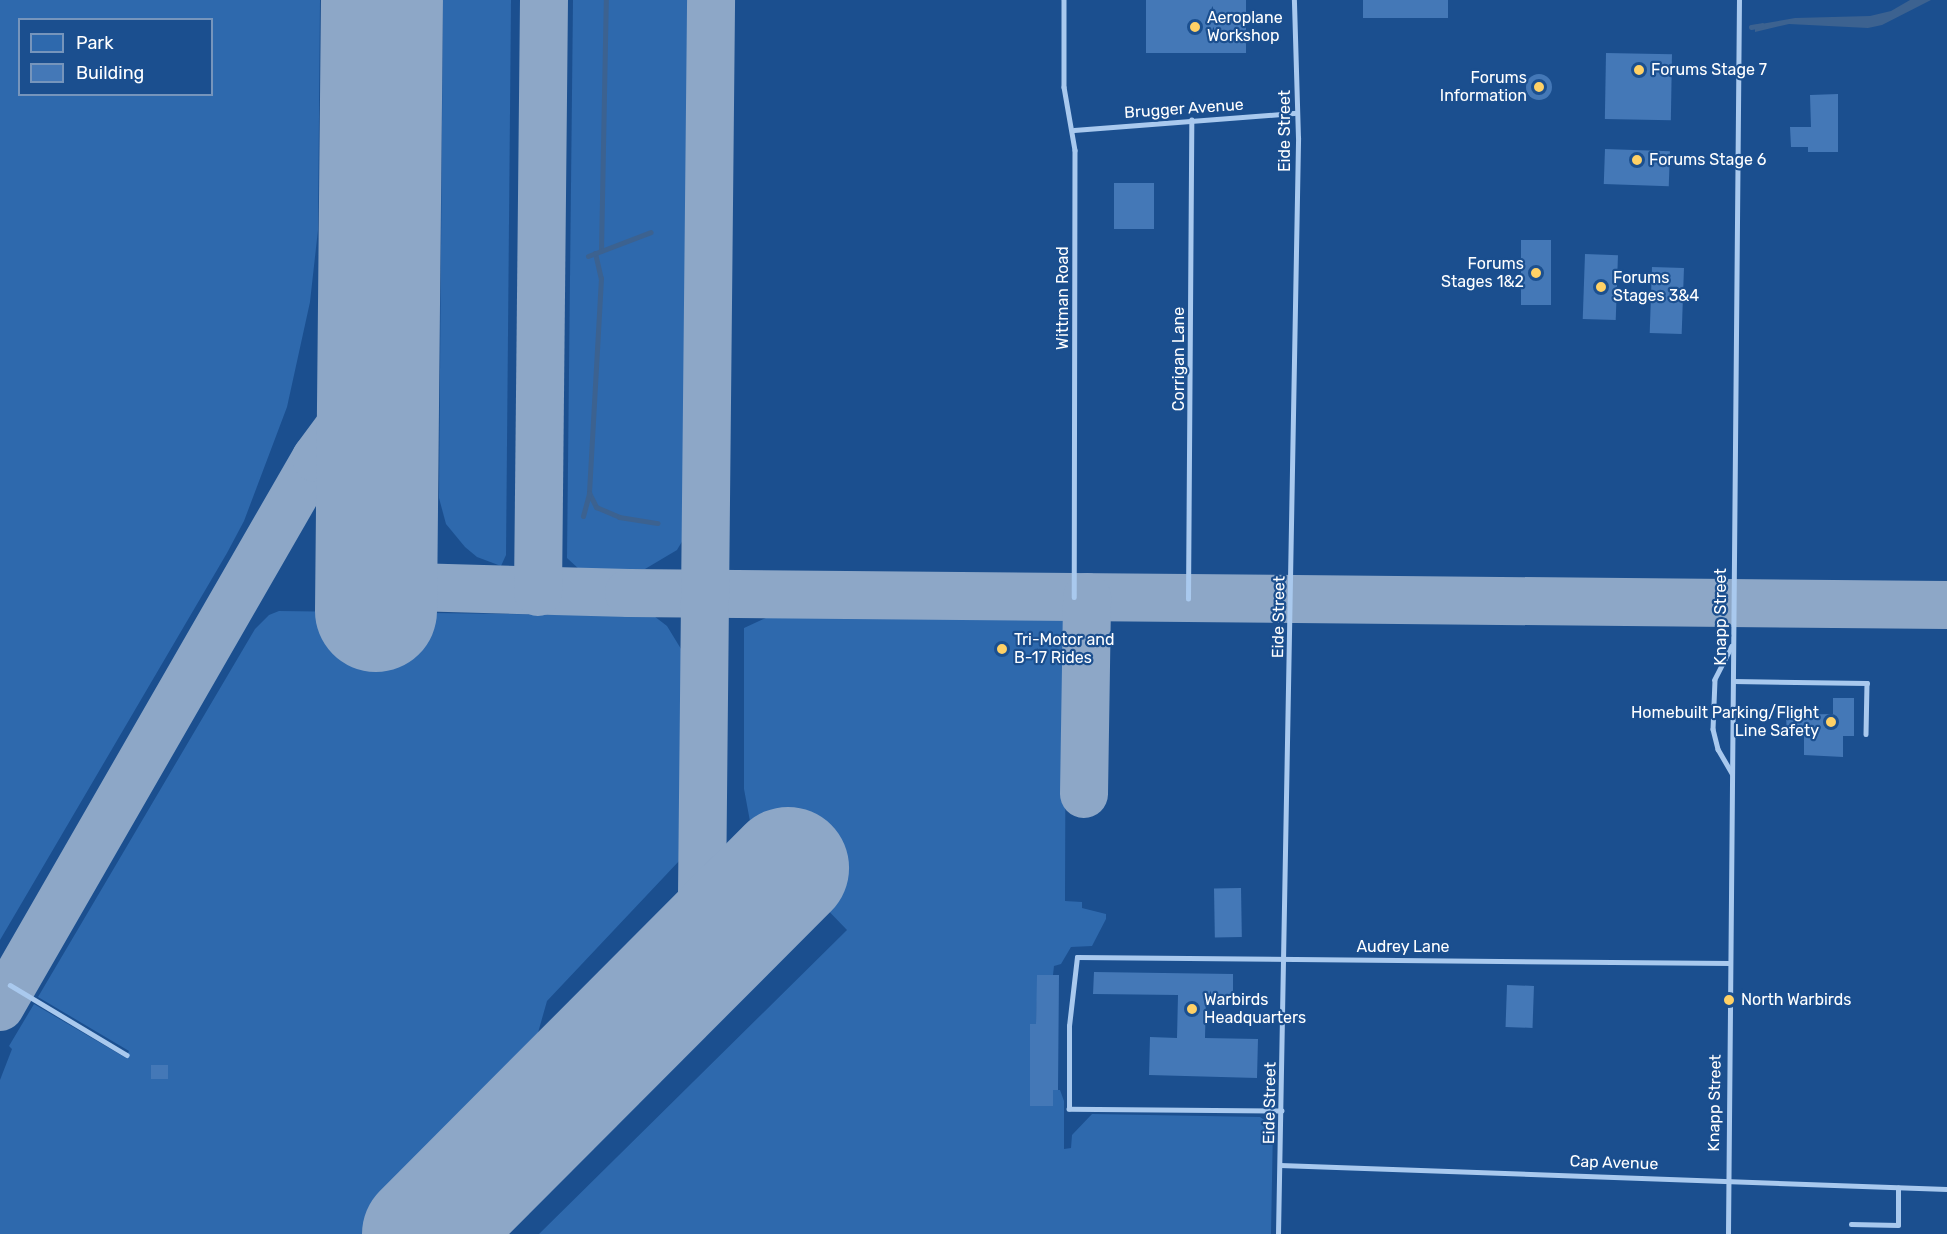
<!DOCTYPE html>
<style>
body{margin:0}
#map{position:relative;width:1947px;height:1234px;overflow:hidden;background:#1b4f8f;font-family:Rubik,sans-serif}
div>[style]{position:absolute}
.green>*{inset:0;background:#2e69ad}
.water>*{inset:0;background:#3c6290}
.stream>*{height:5px;margin:-2.5px;padding:0 2.5px;transform-origin:2.5px;border-radius:2.5px;background:#3c6290}
.taxiway>*{height:48px;margin:-24px;padding:0 24px;transform-origin:24px;border-radius:24px;background:#8da7c7}
.runway>*{height:122px;margin:-61px;padding:0 61px;transform-origin:61px;border-radius:61px;background:#8da7c7}
.building>*{inset:0;background:#4478b7;transform-origin:0 0}
.round{border-radius:50%}
.service>*{height:4.5px;margin:-2.25px;padding:0 2.25px;transform-origin:2.25px;border-radius:2.25px;background:#a9c9ee}
.dots>*{width:16px;height:16px;translate:-50% -50%;box-sizing:border-box;border:3px solid #1b4f8f;border-radius:50%}
span{translate:-50% -50%;white-space:nowrap;text-align:center;line-height:1.15;-webkit-text-stroke:4.5px #1b4f8f;paint-order:stroke}
.poi-label{font-size:16px;color:#fff}
.left{translate:0 -50%;text-align:left}
.right{translate:-100% -50%;text-align:right}
.street-label{font-size:16px;color:#fff}
.legend{position:absolute;left:18px;top:18px;width:195px;height:78px;box-sizing:border-box;background:#1b4f8f;border:2px solid #7695bc;margin:0;padding:8px 10px;list-style:none;font-size:18px;color:#fff}
.legend li{display:flex;align-items:center;gap:12px;height:30px}
.legend b{width:30px;border:2px solid #7695bc}
</style>
<div id="map">
<div class="green">
<i style="clip-path:polygon(evenodd,0 0,320px 0,318px 230px,310px 302px,287px 407px,244px 521px,227px 553px,0 940px,0 0,20px 20px,212px 20px,212px 94px,20px 94px,20px 20px)"></i>
<i style="clip-path:polygon(443px 0,511px 0,506px 555px,501px 566px,477px 557px,465px 547px,446px 524px,439px 498px)"></i>
<i style="clip-path:polygon(573px 0,696px 0,692px 516px,690px 528px,677px 550px,645px 569px,580px 570px,567px 558px)"></i>
<i style="clip-path:polygon(279px 611px,654px 616px,667px 626px,689px 662px,688px 830px,680px 860px,547px 1001px,528px 1068px,364px 1234px,0 1234px,0 1080px,12px 1049px,9px 1046px,34px 1004px,126px 1058px,129px 1051px,38px 997px,255px 629px,269px 615px)"></i>
<i style="clip-path:polygon(825px 612px,1066px 614px,1065px 901px,1082px 902px,1082px 908px,1106px 914px,1106px 919px,1092px 946px,1071px 947px,1061px 964px,1054px 966px,1053px 975px,1038px 975px,1036px 1024px,1030px 1025px,1030px 1090px,1060px 1090px,1064px 1101px,1064px 1149px,1071px 1148px,1072px 1135px,1092px 1114px,1260px 1117px,1273px 1126px,1271px 1234px,539px 1234px,847px 930px,752px 832px,744px 789px,744px 628px,768px 617px)"></i>
</div>
<div class="water">
<i style="clip-path:polygon(1910px 0,1931px 0,1882px 25px,1868px 28px,1789px 24px,1755px 32px,1755px 25px,1795px 18px,1870px 16px,1891px 11px)"></i>
</div>
<div class="stream">
<i style="left:1751px;top:27px;width:11px;rotate:-10deg"></i>
<i style="left:601px;top:251px;width:251px;rotate:-88.9deg"></i>
<i style="left:595px;top:253px;width:26px;rotate:77deg"></i>
<i style="left:601px;top:278px;width:215px;rotate:93.2deg"></i>
<i style="left:589px;top:493px;width:16px;rotate:63deg"></i>
<i style="left:596px;top:507px;width:25px;rotate:23deg"></i>
<i style="left:619px;top:517px;width:39px;rotate:9deg"></i>
<i style="left:588px;top:256px;width:67px;rotate:-20.9deg"></i>
<i style="left:583px;top:516px;width:24px;rotate:-75deg"></i>
</div>
<div class="taxiway">
<i style="left:377px;top:586px;width:252px;rotate:1.6deg"></i>
<i style="left:629px;top:593px;width:1318px;rotate:0.52deg"></i>
<i style="left:538px;top:592px;width:592px;rotate:-89.42deg"></i>
<i style="left:1084px;top:794px;width:197px;rotate:-89.1deg"></i>
<i style="left:676px;top:981px;width:40px;rotate:-57.1deg"></i>
<i style="left:698px;top:947px;width:51px;rotate:-85.5deg"></i>
<i style="left:702px;top:896px;width:896px;rotate:-89.42deg"></i>
<i style="left:0;top:1007px;width:633px;rotate:-60.08deg"></i>
<i style="left:316px;top:458px;width:106px;rotate:-53.5deg"></i>
</div>
<div class="runway">
<i style="left:376px;top:611px;width:611px;rotate:-89.44deg"></i>
<i style="left:423px;top:1234px;width:517px;rotate:-45.08deg"></i>
</div>
<div class="building">
<i style="left:1146px;top:0;width:100px;height:53px"></i>
<i style="left:1363px;top:0;width:85px;height:18px"></i>
<i style="left:1606px;top:53px;width:66px;height:66px;rotate:1deg"></i>
<i class="round" style="left:1526px;top:74px;width:26px;height:26px"></i>
<i style="clip-path:polygon(1838px 94px,1838px 152px,1808px 152px,1808px 147px,1791px 147px,1790px 127px,1811px 127px,1810px 95px)"></i>
<i style="left:1605px;top:149px;width:65px;height:35px;rotate:2deg"></i>
<i style="left:1114px;top:183px;width:40px;height:46px"></i>
<i style="left:1521px;top:240px;width:30px;height:65px"></i>
<i style="left:1585px;top:254px;width:33px;height:65px;rotate:2deg"></i>
<i style="left:1652px;top:267px;width:32px;height:66px;rotate:2deg"></i>
<i style="clip-path:polygon(1833px 698px,1854px 698px,1854px 736px,1843px 736px,1843px 757px,1804px 755px,1804px 736px,1787px 736px,1786px 715px,1833px 714px)"></i>
<i style="left:1241px;top:888px;width:49px;height:27px;rotate:89deg"></i>
<i style="clip-path:polygon(1094px 972px,1233px 974px,1233px 996px,1206px 996px,1205px 1038px,1258px 1039px,1257px 1078px,1149px 1075px,1150px 1037px,1177px 1038px,1178px 995px,1093px 994px)"></i>
<i style="clip-path:polygon(1037px 975px,1059px 975px,1058px 1090px,1053px 1090px,1053px 1106px,1030px 1106px,1030px 1024px,1036px 1024px)"></i>
<i style="left:1507px;top:985px;width:27px;height:42px;rotate:2deg"></i>
<i style="left:151px;top:1065px;width:17px;height:14px"></i>
</div>
<div class="service">
<i style="left:1064px;top:0;width:87px;rotate:90deg"></i>
<i style="left:1064px;top:87px;width:64px;rotate:80.1deg"></i>
<i style="left:1075px;top:150px;width:447px;rotate:90.1deg"></i>
<i style="left:1074px;top:130px;width:223px;rotate:-4.4deg"></i>
<i style="left:1188px;top:599px;width:479px;rotate:-89.6deg"></i>
<i style="left:1732px;top:646px;width:38px;rotate:117deg"></i>
<i style="left:1715px;top:680px;width:49px;rotate:92.3deg"></i>
<i style="left:1713px;top:729px;width:21px;rotate:76deg"></i>
<i style="left:1718px;top:749px;width:28px;rotate:60deg"></i>
<i style="left:1733px;top:681px;width:134px;rotate:0.9deg"></i>
<i style="left:1867px;top:683px;width:51px;rotate:91.1deg"></i>
<i style="left:10px;top:985px;width:136px;rotate:30.9deg"></i>
<i style="left:1282px;top:1111px;width:213px;rotate:-179.5deg"></i>
<i style="left:1069px;top:1109px;width:83px;rotate:-90deg"></i>
<i style="left:1069px;top:1026px;width:69px;rotate:-83.4deg"></i>
<i style="left:1077px;top:957px;width:653px;rotate:0.53deg"></i>
<i style="left:1280px;top:1165px;width:667px;rotate:2.06deg"></i>
<i style="left:1851px;top:1224px;width:47px;rotate:1.2deg"></i>
<i style="left:1898px;top:1225px;width:37px;rotate:-90deg"></i>
<i style="left:1278px;top:1234px;width:1096px;rotate:-88.95deg"></i>
<i style="left:1298px;top:138px;width:138px;rotate:-91.7deg"></i>
<i style="left:1728px;top:1234px;width:1234px;rotate:-89.49deg"></i>
</div>
<div class="dots">
<i style="left:1195px;top:27px;background:#ffd166"></i>
<i style="left:1639px;top:70px;background:#ffd166"></i>
<i style="left:1539px;top:87px;background:#ffd166"></i>
<i style="left:1637px;top:160px;background:#ffd166"></i>
<i style="left:1536px;top:273px;background:#ffd166"></i>
<i style="left:1601px;top:287px;background:#ffd166"></i>
<i style="left:1002px;top:649px;background:#ffd166"></i>
<i style="left:1831px;top:722px;background:#ffd166"></i>
<i style="left:1729px;top:1000px;background:#ffd166"></i>
<i style="left:1192px;top:1009px;background:#ffd166"></i>
</div>
<div class="poi-label">
<span class="left" style="left:1207px;top:27px">Aeroplane<br>Workshop</span>
<span class="left" style="left:1651px;top:70px">Forums Stage 7</span>
<span class="right" style="left:1527px;top:87px">Forums<br>Information</span>
<span class="left" style="left:1649px;top:160px">Forums Stage 6</span>
<span class="right" style="left:1524px;top:273px">Forums<br>Stages 1&amp;2</span>
<span class="left" style="left:1613px;top:287px">Forums<br>Stages 3&amp;4</span>
<span class="left" style="left:1014px;top:649px">Tri-Motor and<br>B-17 Rides</span>
<span class="right" style="left:1819px;top:722px">Homebuilt Parking/Flight<br>Line Safety</span>
<span class="left" style="left:1204px;top:1009px">Warbirds<br>Headquarters</span>
<span class="left" style="left:1741px;top:1000px">North Warbirds</span>
</div>
<div class="street-label">
<span style="left:1184px;top:109px;rotate:-4deg">Brugger Avenue</span>
<span style="left:1285px;top:131px;rotate:-90deg">Eide Street</span>
<span style="left:1063px;top:298px;rotate:-90deg">Wittman Road</span>
<span style="left:1179px;top:359px;rotate:-90deg">Corrigan Lane</span>
<span style="left:1279px;top:617px;rotate:-89deg">Eide Street</span>
<span style="left:1721px;top:617px;rotate:-90deg">Knapp Street</span>
<span style="left:1403px;top:947px">Audrey Lane</span>
<span style="left:1270px;top:1103px;rotate:-89deg">Eide Street</span>
<span style="left:1715px;top:1103px;rotate:-89deg">Knapp Street</span>
<span style="left:1614px;top:1163px;rotate:2deg">Cap Avenue</span>
</div>
<ul class="legend">
<li><b style="height:16px;background:#2e69ad"></b>Park</li>
<li><b style="height:16px;background:#4478b7"></b>Building</li>
</ul>
</div>
